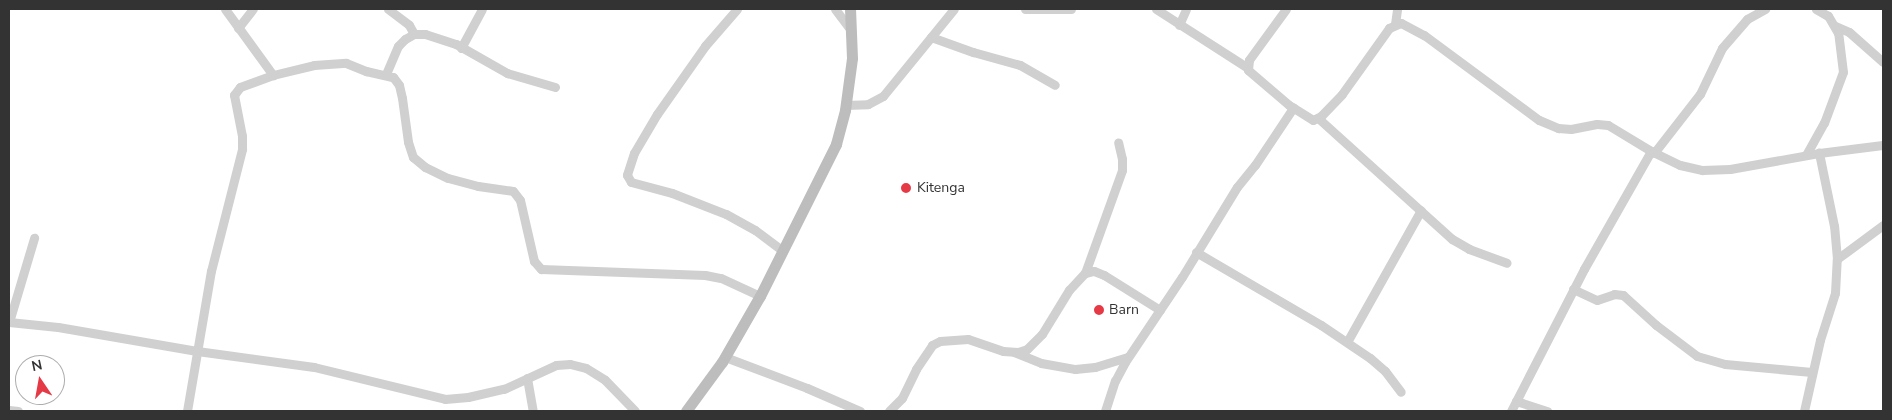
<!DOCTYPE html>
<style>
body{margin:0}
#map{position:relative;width:1892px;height:420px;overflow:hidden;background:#fff;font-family:"Nunito Sans",sans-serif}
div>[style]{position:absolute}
.street>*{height:9px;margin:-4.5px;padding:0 4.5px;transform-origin:4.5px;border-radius:4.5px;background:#d0d0d0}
.secondary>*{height:11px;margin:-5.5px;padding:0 5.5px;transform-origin:5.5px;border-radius:5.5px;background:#bdbdbd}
.dots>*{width:14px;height:14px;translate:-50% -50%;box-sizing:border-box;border:2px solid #fff;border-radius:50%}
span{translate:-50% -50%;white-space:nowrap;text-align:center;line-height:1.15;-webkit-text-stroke:5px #fff;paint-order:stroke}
.poi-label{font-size:14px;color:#333}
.left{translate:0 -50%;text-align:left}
.frame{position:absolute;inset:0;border:10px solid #333;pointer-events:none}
.north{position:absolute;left:15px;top:355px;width:50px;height:50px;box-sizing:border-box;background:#fff;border:1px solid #adadad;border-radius:50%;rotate:348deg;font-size:14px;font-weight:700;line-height:20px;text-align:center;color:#333}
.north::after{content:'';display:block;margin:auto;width:18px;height:22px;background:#e63946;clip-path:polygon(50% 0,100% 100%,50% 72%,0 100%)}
</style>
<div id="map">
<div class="street">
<i style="left:225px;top:9px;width:82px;rotate:54deg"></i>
<i style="left:388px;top:9px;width:26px;rotate:37deg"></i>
<i style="left:409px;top:25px;width:10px;rotate:61deg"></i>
<i style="left:737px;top:9px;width:49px;rotate:130.9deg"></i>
<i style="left:705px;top:46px;width:83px;rotate:125.2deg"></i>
<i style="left:657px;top:114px;width:45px;rotate:120.5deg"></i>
<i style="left:634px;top:153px;width:23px;rotate:108deg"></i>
<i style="left:627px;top:175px;width:8px;rotate:60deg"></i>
<i style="left:631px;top:182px;width:42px;rotate:15deg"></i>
<i style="left:672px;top:193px;width:58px;rotate:21.3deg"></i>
<i style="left:726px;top:214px;width:33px;rotate:29deg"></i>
<i style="left:755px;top:230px;width:34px;rotate:37deg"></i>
<i style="left:835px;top:9px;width:26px;rotate:53deg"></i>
<i style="left:1025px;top:9px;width:46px"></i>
<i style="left:1156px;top:9px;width:109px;rotate:32.7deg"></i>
<i style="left:1286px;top:9px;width:63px;rotate:126deg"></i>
<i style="left:1249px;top:60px;width:10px;rotate:96deg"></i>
<i style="left:1248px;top:70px;width:54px;rotate:40.5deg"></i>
<i style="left:1289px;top:105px;width:28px;rotate:32deg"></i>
<i style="left:1313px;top:120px;width:9px;rotate:-27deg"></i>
<i style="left:1321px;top:116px;width:30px;rotate:-46deg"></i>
<i style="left:1342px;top:94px;width:81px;rotate:-54.5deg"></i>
<i style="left:1389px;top:28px;width:13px;rotate:-23deg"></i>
<i style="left:1401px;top:23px;width:26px;rotate:28deg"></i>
<i style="left:1424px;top:35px;width:143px;rotate:36.5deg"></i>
<i style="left:1539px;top:120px;width:21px;rotate:23deg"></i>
<i style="left:1558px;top:128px;width:13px;rotate:4deg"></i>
<i style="left:1571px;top:129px;width:26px;rotate:-11deg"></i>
<i style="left:1597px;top:124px;width:11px;rotate:5deg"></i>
<i style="left:1608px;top:125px;width:50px;rotate:31.2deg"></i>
<i style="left:1651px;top:151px;width:32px;rotate:26deg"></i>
<i style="left:1680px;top:165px;width:23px;rotate:13deg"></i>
<i style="left:1702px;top:170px;width:28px;rotate:-2deg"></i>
<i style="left:1730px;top:169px;width:90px;rotate:-10.2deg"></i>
<i style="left:1819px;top:153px;width:64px;rotate:-7.1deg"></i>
<i style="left:1395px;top:24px;width:15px;rotate:-82deg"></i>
<i style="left:1179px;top:25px;width:17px;rotate:-66deg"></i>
<i style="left:1835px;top:26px;width:15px;rotate:23deg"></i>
<i style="left:1849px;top:32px;width:45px;rotate:41.4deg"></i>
<i style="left:238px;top:28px;width:24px;rotate:-52deg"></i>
<i style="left:931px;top:37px;width:45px;rotate:19.7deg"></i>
<i style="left:973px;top:52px;width:49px;rotate:15.5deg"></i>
<i style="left:1020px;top:65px;width:40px;rotate:29.7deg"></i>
<i style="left:461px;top:48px;width:44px;rotate:-61.7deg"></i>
<i style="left:386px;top:74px;width:30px;rotate:-67deg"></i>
<i style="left:398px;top:46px;width:10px;rotate:-45deg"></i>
<i style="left:405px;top:39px;width:10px;rotate:-29deg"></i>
<i style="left:414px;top:34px;width:11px"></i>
<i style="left:425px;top:34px;width:33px;rotate:18deg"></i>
<i style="left:456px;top:44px;width:59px;rotate:29.6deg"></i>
<i style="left:507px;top:73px;width:50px;rotate:16.3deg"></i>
<i style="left:845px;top:105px;width:23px;rotate:-2deg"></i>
<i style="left:868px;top:104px;width:17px;rotate:-28deg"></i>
<i style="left:883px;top:96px;width:112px;rotate:-50.8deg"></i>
<i style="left:1318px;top:118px;width:181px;rotate:42.1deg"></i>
<i style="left:1452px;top:239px;width:20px;rotate:30deg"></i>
<i style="left:1469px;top:249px;width:40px;rotate:20.2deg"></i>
<i style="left:1654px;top:153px;width:75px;rotate:-52.1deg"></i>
<i style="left:1700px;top:94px;width:51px;rotate:-64.4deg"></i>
<i style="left:1722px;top:48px;width:38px;rotate:-49deg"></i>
<i style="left:1747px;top:19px;width:21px;rotate:-29deg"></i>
<i style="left:1806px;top:155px;width:37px;rotate:-61deg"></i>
<i style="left:1824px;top:123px;width:54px;rotate:-69.6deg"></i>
<i style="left:1843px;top:72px;width:39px;rotate:-97deg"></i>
<i style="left:1838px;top:33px;width:20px;rotate:-120deg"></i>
<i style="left:1828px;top:16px;width:14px;rotate:-150deg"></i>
<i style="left:1196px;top:252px;width:145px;rotate:30.3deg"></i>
<i style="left:1321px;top:325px;width:59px;rotate:34deg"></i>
<i style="left:1370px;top:358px;width:20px;rotate:41deg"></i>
<i style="left:1385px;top:371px;width:26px;rotate:53deg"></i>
<i style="left:1837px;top:259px;width:57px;rotate:-36.5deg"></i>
<i style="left:1085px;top:273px;width:109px;rotate:-70.2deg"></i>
<i style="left:1122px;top:170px;width:11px;rotate:-90deg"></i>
<i style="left:1122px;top:159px;width:17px;rotate:-103deg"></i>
<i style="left:1573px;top:289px;width:26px;rotate:25deg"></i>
<i style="left:1597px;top:300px;width:18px;rotate:-19deg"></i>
<i style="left:1614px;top:294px;width:9px;rotate:6deg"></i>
<i style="left:1623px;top:295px;width:45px;rotate:42.3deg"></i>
<i style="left:1656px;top:325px;width:51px;rotate:37.1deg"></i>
<i style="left:1697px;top:356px;width:29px;rotate:16deg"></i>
<i style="left:1725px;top:364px;width:87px;rotate:5.3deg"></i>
<i style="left:9px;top:322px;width:49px;rotate:5.8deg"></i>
<i style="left:58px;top:327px;width:141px;rotate:9.8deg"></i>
<i style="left:197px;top:351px;width:118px;rotate:7.8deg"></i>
<i style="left:314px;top:367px;width:135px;rotate:13.7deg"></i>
<i style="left:445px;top:399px;width:23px;rotate:-5deg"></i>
<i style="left:468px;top:397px;width:37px;rotate:-13deg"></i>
<i style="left:504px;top:389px;width:57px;rotate:-24.8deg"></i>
<i style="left:556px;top:365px;width:14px;rotate:-4deg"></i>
<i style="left:570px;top:364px;width:16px;rotate:14deg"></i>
<i style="left:586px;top:368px;width:22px;rotate:32deg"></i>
<i style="left:605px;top:380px;width:43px;rotate:45.9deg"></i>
<i style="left:9px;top:322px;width:88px;rotate:-73.4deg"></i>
<i style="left:1347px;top:342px;width:151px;rotate:-60.7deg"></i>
<i style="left:1014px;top:352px;width:29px;rotate:22deg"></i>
<i style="left:1041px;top:363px;width:35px;rotate:10deg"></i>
<i style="left:1075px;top:369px;width:20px;rotate:-6deg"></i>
<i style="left:1095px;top:367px;width:34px;rotate:-17deg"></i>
<i style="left:725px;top:357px;width:88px;rotate:20.7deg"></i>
<i style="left:807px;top:388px;width:58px;rotate:23.5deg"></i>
<i style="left:527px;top:378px;width:34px;rotate:80deg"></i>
<i style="left:1516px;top:401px;width:33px;rotate:18deg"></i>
<i style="left:9px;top:410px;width:9px;rotate:6deg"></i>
<i style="left:187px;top:411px;width:142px;rotate:-80.3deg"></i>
<i style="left:211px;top:271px;width:126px;rotate:-75.7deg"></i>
<i style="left:242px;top:149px;width:13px;rotate:-90deg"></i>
<i style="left:242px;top:136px;width:42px;rotate:-101deg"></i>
<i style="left:234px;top:95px;width:10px;rotate:-53deg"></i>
<i style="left:240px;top:87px;width:35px;rotate:-20deg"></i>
<i style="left:273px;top:75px;width:42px;rotate:-13.7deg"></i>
<i style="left:314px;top:65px;width:32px;rotate:-4deg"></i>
<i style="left:346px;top:63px;width:22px;rotate:22deg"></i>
<i style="left:366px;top:71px;width:28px;rotate:13deg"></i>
<i style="left:393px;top:77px;width:10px;rotate:53deg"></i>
<i style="left:399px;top:85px;width:13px;rotate:77deg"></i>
<i style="left:402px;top:98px;width:44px;rotate:82.2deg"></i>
<i style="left:408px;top:142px;width:16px;rotate:72deg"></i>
<i style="left:413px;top:157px;width:16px;rotate:40deg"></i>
<i style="left:425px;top:167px;width:25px;rotate:26deg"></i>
<i style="left:448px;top:178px;width:31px;rotate:15deg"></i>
<i style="left:478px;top:186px;width:35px;rotate:8deg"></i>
<i style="left:513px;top:191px;width:11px;rotate:52deg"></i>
<i style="left:520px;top:200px;width:63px;rotate:77.1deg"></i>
<i style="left:534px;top:261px;width:11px;rotate:49deg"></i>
<i style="left:541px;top:269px;width:164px;rotate:2.1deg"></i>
<i style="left:705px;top:275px;width:16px;rotate:11deg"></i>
<i style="left:721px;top:278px;width:43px;rotate:24.8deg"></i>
<i style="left:889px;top:411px;width:18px;rotate:-45deg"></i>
<i style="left:902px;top:398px;width:32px;rotate:-64deg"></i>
<i style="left:916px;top:369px;width:29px;rotate:-56deg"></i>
<i style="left:932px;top:345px;width:9px;rotate:-27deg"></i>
<i style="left:940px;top:341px;width:28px;rotate:-4deg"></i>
<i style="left:968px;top:339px;width:37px;rotate:19deg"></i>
<i style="left:1003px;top:351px;width:15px;rotate:4deg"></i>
<i style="left:1018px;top:352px;width:9px;rotate:-18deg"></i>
<i style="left:1027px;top:349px;width:21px;rotate:-45deg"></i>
<i style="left:1042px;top:334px;width:52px;rotate:-58.5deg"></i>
<i style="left:1069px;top:290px;width:23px;rotate:-47deg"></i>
<i style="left:1085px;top:273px;width:9px;rotate:-13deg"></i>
<i style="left:1094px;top:271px;width:11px;rotate:22deg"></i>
<i style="left:1104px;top:275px;width:66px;rotate:32deg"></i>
<i style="left:1105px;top:411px;width:32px;rotate:-72deg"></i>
<i style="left:1115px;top:381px;width:21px;rotate:-62deg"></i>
<i style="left:1125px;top:362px;width:102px;rotate:-56.2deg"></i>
<i style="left:1182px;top:277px;width:105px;rotate:-58.6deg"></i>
<i style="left:1237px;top:187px;width:28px;rotate:-51deg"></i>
<i style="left:1255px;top:165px;width:69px;rotate:-56.3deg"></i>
<i style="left:1511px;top:411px;width:160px;rotate:-62.8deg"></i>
<i style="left:1584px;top:269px;width:136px;rotate:-60.4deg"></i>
<i style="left:1804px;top:411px;width:73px;rotate:-77.3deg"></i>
<i style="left:1820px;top:340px;width:49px;rotate:-72.3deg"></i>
<i style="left:1835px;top:293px;width:34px;rotate:-87deg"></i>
<i style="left:1837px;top:259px;width:33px;rotate:-95deg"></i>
<i style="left:1834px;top:226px;width:75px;rotate:-101.6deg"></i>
</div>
<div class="secondary">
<i style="left:686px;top:411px;width:61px;rotate:-53.7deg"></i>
<i style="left:722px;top:362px;width:76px;rotate:-60.1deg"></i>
<i style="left:760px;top:296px;width:170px;rotate:-63.4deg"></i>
<i style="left:836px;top:144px;width:35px;rotate:-75deg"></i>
<i style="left:845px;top:110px;width:52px;rotate:-82.3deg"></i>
<i style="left:852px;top:58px;width:49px;rotate:-92.3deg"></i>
</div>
<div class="dots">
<i style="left:906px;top:188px;background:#e63946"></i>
<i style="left:1099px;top:310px;background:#e63946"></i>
</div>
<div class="poi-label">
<span class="left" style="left:917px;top:188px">Kitenga</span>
<span class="left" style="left:1109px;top:310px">Barn</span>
</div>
<div class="frame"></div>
<div class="north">N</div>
</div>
